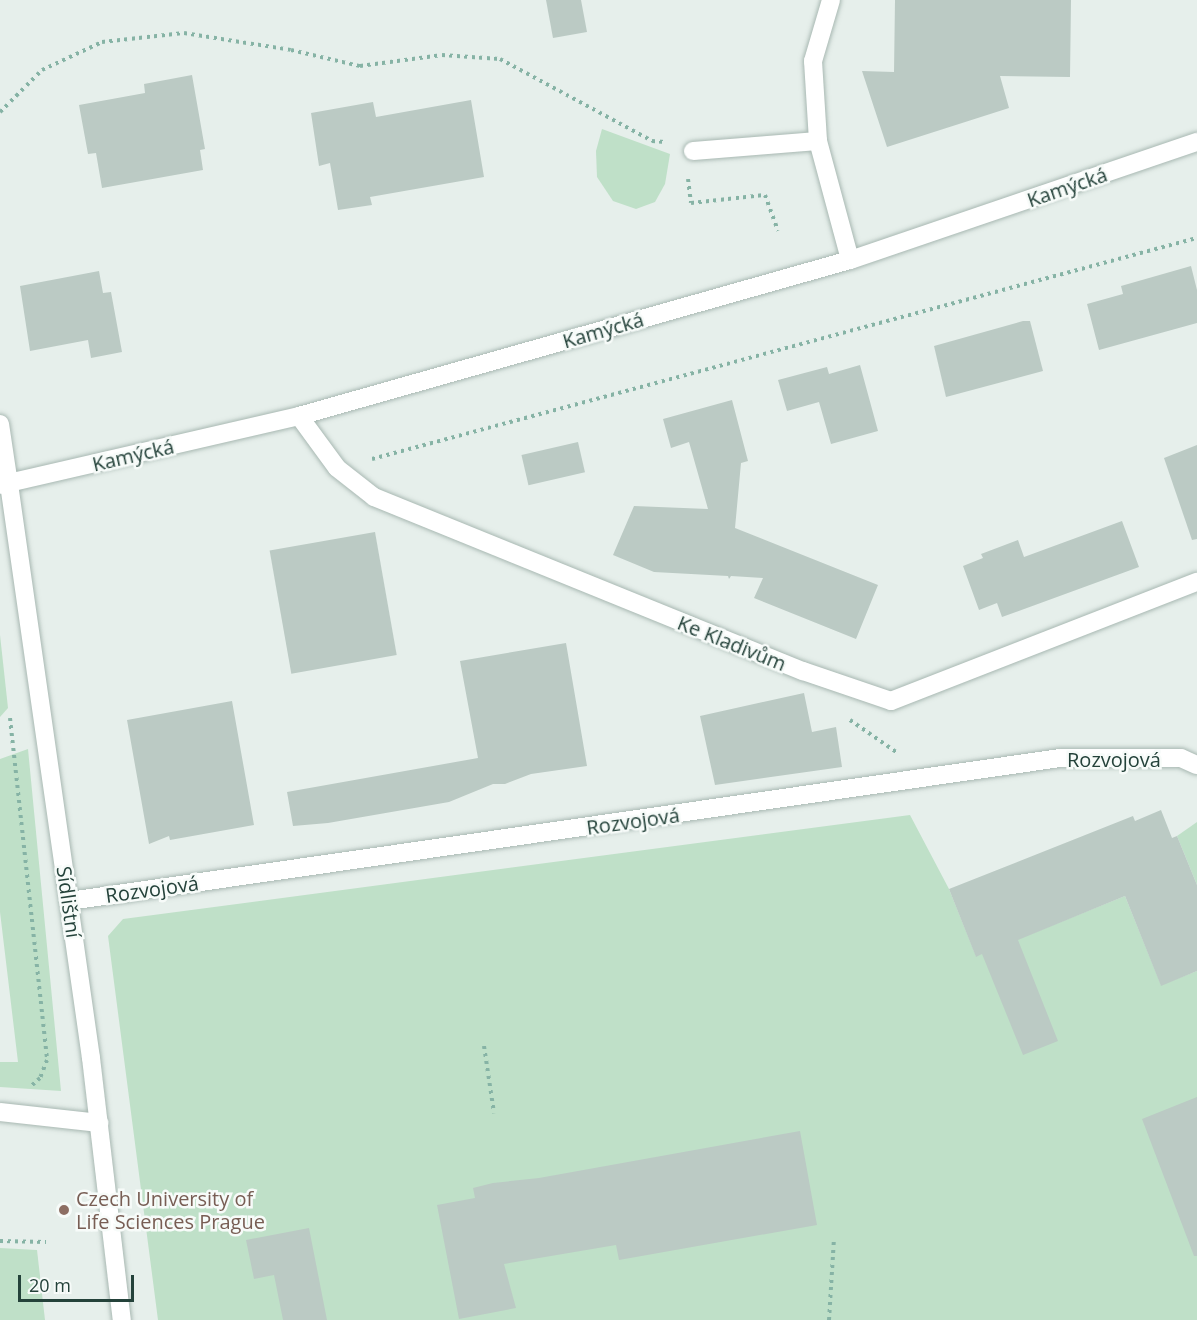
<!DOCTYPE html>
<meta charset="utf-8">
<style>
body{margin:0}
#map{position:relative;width:1197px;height:1320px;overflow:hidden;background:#e6efeb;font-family:"Open Sans",sans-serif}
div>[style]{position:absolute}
.green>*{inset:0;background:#bfe0c8}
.building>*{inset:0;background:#bbcac4;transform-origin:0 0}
.path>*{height:4px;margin-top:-2px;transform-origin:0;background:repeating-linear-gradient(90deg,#86b3a5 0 3px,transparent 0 7.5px)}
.roads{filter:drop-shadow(0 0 2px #a8b8b2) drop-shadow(0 0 2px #a8b8b2)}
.lane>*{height:18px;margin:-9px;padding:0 9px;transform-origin:9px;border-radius:9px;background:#fff}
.street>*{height:18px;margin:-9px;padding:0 9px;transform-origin:9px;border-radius:9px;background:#fff}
.secondary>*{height:18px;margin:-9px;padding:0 9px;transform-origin:9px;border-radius:9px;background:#fff}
.dots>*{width:16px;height:16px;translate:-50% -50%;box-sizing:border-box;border:3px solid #f7fbf9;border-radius:50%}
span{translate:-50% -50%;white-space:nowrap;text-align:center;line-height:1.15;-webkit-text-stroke:5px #f7fbf9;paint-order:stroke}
.street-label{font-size:20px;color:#24423a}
.education-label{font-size:20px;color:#785e54}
.left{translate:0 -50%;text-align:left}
.scale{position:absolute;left:18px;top:1275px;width:116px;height:27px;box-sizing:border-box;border:3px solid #24423a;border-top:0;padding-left:8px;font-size:18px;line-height:21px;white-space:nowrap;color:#24423a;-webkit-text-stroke:4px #f7fbf9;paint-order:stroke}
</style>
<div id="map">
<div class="green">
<i style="clip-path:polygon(602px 129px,670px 154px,665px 184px,655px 202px,636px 209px,613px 201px,597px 177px,596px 151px)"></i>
<i style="clip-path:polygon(0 635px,8px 708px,0 717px)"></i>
<i style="clip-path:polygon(28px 749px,61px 1091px,0 1087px,0 1062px,18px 1062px,0 912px,0 759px)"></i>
<i style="clip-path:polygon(910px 815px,949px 889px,976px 956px,1125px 896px,1161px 985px,1197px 971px,1197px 1320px,158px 1320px,108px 936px,123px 919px)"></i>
<i style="clip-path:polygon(1197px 822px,1197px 885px,1177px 836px)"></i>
<i style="clip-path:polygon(0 1248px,37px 1250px,45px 1320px,0 1320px)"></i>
</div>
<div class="building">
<i style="clip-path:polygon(546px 0,581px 0,587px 32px,553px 38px)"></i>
<i style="clip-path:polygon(895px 0,1071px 0,1070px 77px,1000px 76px,1009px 108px,887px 147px,862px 71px,894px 72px)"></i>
<i style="clip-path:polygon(192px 75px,205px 149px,200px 150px,203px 170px,102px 188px,96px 153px,88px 154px,79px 105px,145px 93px,144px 84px)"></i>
<i style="clip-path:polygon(471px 100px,484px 177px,370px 197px,372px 205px,338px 210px,330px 163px,319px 166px,311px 113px,373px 102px,376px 117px)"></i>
<i style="clip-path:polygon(1191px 266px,1197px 290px,1197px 323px,1099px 350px,1087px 304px,1123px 294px,1121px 286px)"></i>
<i style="clip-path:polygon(99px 271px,103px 293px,111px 292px,122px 352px,91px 358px,88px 340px,30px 351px,20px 286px)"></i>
<i style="clip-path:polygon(1023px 321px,1030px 321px,1043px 371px,946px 397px,934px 346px)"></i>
<i style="clip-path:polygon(860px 365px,878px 431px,831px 444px,819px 402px,787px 411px,778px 380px,827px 367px,829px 374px)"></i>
<i style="clip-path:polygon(732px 400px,748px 461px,741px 463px,735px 528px,878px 585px,856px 639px,754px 598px,763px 578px,731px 576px,729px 579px,728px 576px,654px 572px,613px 555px,634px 506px,708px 509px,689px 442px,671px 448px,663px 419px)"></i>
<i style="left:578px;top:442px;width:31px;height:58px;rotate:77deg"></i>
<i style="clip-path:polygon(1197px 445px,1197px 539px,1192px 540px,1164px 458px)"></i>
<i style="clip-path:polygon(1122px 521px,1139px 567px,1002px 617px,997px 603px,979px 610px,963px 566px,983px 558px,981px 554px,1018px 540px,1024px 557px)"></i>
<i style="left:375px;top:532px;width:125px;height:107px;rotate:80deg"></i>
<i style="clip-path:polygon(566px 643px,587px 766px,531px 774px,505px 784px,493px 784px,449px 802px,328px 823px,293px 826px,287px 792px,478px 758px,460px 661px)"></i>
<i style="clip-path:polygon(804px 693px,812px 732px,836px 727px,842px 767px,715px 785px,700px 716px)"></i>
<i style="clip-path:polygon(232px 701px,254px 825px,170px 840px,169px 836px,149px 844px,127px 720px)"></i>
<i style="clip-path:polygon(1161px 810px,1172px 838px,1177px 836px,1197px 885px,1197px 971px,1161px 986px,1125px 896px,1018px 940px,1058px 1041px,1023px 1055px,982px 954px,976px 957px,949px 889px,1133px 816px,1135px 821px)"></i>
<i style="clip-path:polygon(1197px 1097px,1197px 1256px,1194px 1256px,1142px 1119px)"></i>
<i style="clip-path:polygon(800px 1131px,817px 1225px,619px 1260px,616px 1245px,504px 1264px,516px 1308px,459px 1319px,437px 1205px,475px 1198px,473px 1188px,493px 1183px,539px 1178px)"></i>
<i style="clip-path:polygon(309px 1228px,327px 1320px,283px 1320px,274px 1275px,254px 1279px,246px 1240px)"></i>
</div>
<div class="path">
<i style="left:0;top:112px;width:59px;rotate:-45deg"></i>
<i style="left:42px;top:70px;width:66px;rotate:-25deg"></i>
<i style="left:102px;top:42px;width:82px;rotate:-6.3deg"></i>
<i style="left:184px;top:33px;width:108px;rotate:9deg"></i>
<i style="left:291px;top:50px;width:71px;rotate:13.1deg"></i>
<i style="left:360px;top:66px;width:83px;rotate:-7.6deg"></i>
<i style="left:442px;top:55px;width:58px;rotate:3.9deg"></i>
<i style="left:500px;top:59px;width:173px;rotate:28.3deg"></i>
<i style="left:652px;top:141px;width:13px;rotate:4deg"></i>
<i style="left:688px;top:179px;width:24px;rotate:83deg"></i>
<i style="left:691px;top:203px;width:74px;rotate:-6.2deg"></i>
<i style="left:765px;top:195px;width:38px;rotate:70deg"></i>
<i style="left:372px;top:459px;width:854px;rotate:-15deg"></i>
<i style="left:10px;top:718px;width:344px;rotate:83.8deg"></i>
<i style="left:47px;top:1060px;width:19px;rotate:111deg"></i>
<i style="left:40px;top:1078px;width:13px;rotate:138deg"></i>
<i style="left:850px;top:720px;width:56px;rotate:34.8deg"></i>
<i style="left:484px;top:1046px;width:68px;rotate:81.5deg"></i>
<i style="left:0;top:1241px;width:46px;rotate:1.2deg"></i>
<i style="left:829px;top:1320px;width:82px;rotate:-86.5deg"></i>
</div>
<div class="roads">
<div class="lane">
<i style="left:693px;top:151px;width:125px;rotate:-4.6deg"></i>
</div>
<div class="street">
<i style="left:831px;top:0;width:64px;rotate:106.4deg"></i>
<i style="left:813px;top:61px;width:80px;rotate:86.4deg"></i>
<i style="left:818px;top:141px;width:123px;rotate:74.9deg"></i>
<i style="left:299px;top:416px;width:64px;rotate:53.8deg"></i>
<i style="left:337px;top:468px;width:47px;rotate:38.1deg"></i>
<i style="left:374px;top:497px;width:463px;rotate:22.1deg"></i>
<i style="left:803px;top:671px;width:93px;rotate:18.8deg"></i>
<i style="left:891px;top:701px;width:328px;rotate:-21.3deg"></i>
<i style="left:9px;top:484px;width:580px;rotate:81.87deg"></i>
<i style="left:91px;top:1058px;width:264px;rotate:83.3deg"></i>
<i style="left:69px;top:901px;width:1001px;rotate:-8.21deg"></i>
<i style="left:1060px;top:758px;width:121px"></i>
<i style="left:1181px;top:758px;width:17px;rotate:24deg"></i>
<i style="left:0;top:1112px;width:100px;rotate:6.3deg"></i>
</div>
<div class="secondary">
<i style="left:0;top:424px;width:61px;rotate:81.5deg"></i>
<i style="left:0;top:485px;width:307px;rotate:-13deg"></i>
<i style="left:299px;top:416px;width:573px;rotate:-15.81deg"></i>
<i style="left:850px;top:260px;width:367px;rotate:-18.8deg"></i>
</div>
</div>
<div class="dots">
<i style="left:64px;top:1210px;background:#8d6e63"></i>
</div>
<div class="street-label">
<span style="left:1067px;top:187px;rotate:-19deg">Kamýcká</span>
<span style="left:603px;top:330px;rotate:-16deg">Kamýcká</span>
<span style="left:133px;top:455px;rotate:-13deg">Kamýcká</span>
<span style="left:732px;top:643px;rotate:22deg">Ke Kladivům</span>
<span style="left:1114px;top:759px">Rozvojová</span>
<span style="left:633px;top:821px;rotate:-8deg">Rozvojová</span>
<span style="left:152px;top:889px;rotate:-8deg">Rozvojová</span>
<span style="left:69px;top:902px;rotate:82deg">Sídlištní</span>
</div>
<div class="education-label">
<span class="left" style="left:76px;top:1210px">Czech University of<br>Life Sciences Prague</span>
</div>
<div class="scale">20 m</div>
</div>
